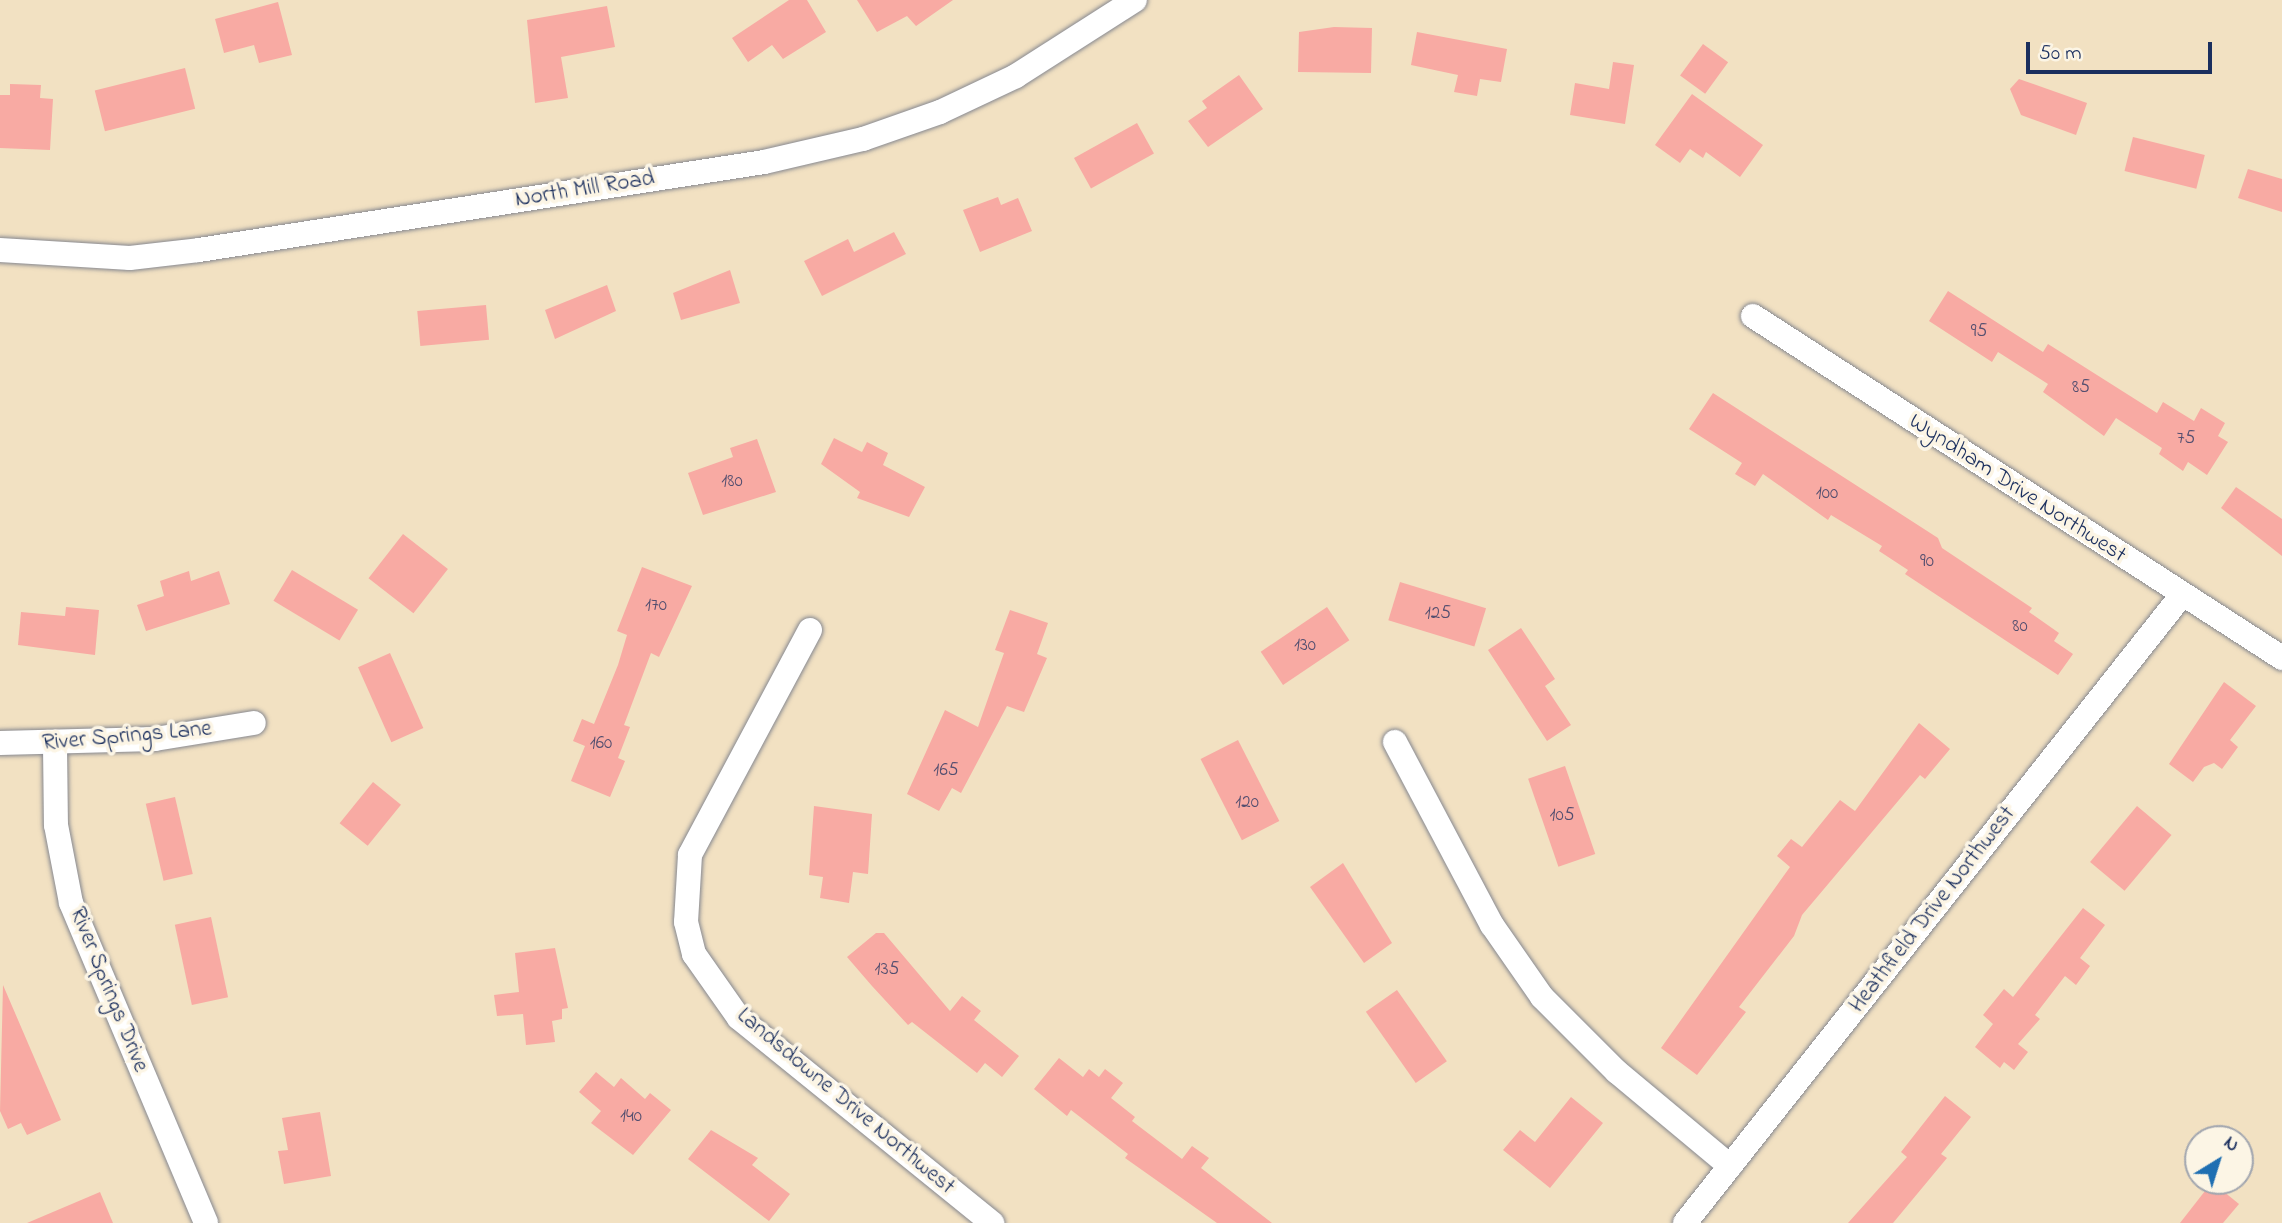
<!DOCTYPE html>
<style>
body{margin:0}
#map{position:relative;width:2282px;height:1223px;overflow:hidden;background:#f2e1c2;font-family:"Indie Flower",sans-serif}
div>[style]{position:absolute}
.building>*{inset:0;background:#f8aaa3;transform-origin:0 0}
.roads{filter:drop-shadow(0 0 2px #868890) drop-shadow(0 0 2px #868890)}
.minor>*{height:24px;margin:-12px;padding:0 12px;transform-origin:12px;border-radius:12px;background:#fff}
span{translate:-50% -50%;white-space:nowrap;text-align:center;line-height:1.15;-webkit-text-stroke:7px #fcf5e5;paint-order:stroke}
.number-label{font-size:19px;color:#524e6f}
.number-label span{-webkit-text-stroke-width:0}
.street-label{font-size:23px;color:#1b2f5e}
.north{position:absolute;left:2184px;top:1125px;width:70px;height:70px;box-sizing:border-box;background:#fcf5e5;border:2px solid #a2a6af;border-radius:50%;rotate:38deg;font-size:19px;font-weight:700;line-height:28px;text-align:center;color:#1b2f5e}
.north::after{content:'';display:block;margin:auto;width:24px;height:32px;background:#1f6fb2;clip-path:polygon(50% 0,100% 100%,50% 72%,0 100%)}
.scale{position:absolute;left:2026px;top:42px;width:186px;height:32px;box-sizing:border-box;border:4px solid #1b2f5e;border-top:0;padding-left:9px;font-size:21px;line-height:24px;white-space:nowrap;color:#1b2f5e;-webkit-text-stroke:5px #fcf5e5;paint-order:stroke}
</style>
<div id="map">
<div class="building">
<i style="clip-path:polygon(789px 0,807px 0,826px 32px,783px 59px,772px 45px,748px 62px,732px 38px)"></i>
<i style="clip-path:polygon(857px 0,953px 0,916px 26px,907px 16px,877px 32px)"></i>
<i style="clip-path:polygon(278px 2px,292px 55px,259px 63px,254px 45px,224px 53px,215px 19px)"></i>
<i style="clip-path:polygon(607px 6px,615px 47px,561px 57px,568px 98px,535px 103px,527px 20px)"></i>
<i style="clip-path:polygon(1334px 27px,1372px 28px,1371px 73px,1298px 72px,1299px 32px)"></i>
<i style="clip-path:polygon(1417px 32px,1507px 49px,1501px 82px,1480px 79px,1477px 96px,1454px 92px,1458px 75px,1411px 65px)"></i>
<i style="left:1703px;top:44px;width:31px;height:39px;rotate:36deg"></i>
<i style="clip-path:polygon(1613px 62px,1634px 65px,1625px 124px,1570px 115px,1575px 83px,1609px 89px)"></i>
<i style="left:185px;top:68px;width:42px;height:93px;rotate:76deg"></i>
<i style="clip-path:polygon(1239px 75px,1263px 109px,1208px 147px,1188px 121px,1207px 108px,1202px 101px)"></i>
<i style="clip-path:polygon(2019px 79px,2087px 103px,2076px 135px,2021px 115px,2010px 89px)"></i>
<i style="clip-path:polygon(10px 84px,41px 85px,40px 98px,53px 99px,50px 150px,0 148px,0 95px,10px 95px)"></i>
<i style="clip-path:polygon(1692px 94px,1763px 145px,1740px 177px,1706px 152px,1703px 158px,1690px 149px,1680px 163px,1655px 145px)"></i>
<i style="left:1137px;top:123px;width:35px;height:72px;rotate:61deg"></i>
<i style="left:2133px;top:137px;width:74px;height:35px;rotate:14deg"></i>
<i style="clip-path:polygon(2248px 169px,2282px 179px,2282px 212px,2238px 198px)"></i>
<i style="clip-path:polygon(998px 197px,1001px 205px,1018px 198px,1032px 231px,980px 252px,963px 210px)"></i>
<i style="clip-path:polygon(894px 232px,906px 254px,822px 296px,804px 261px,848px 239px,854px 252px)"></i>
<i style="clip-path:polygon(730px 270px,740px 303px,681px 320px,673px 293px)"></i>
<i style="clip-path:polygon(607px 285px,616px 311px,555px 339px,545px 310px)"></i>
<i style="clip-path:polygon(1948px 291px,2043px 352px,2048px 344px,2157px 413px,2163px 402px,2194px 421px,2201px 408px,2225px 423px,2218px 436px,2228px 442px,2207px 475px,2188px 462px,2183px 471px,2159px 454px,2162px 448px,2116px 418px,2104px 436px,2043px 392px,2048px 384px,1998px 352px,1992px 362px,1929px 321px)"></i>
<i style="left:486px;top:305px;width:35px;height:69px;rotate:85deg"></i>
<i style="clip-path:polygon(1713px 393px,1938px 538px,1942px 548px,2032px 608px,2029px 612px,2059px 633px,2054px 641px,2073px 654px,2058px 675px,1905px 574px,1908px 570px,1879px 551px,1882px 546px,1831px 515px,1828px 520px,1763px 474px,1755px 486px,1735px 474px,1742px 463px,1689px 429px)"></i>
<i style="clip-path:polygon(834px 438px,862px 452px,867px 442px,888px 453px,883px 465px,925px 487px,909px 517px,857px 498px,860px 492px,821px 464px)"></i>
<i style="clip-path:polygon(757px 439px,776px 492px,703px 515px,688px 473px,733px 457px,730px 448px)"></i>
<i style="clip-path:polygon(2236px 487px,2282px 519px,2282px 556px,2221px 508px)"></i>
<i style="left:403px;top:534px;width:57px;height:56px;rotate:38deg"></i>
<i style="clip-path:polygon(642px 567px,692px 586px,659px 657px,651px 653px,624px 725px,630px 727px,618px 758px,625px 761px,610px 797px,571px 781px,585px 746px,573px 741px,582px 719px,594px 724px,618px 665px,627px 635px,617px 631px)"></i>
<i style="left:292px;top:570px;width:77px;height:36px;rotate:31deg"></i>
<i style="clip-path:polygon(189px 571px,191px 581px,219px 571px,230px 604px,146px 631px,137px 605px,164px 596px,160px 581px)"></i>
<i style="left:1400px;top:582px;width:90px;height:40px;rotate:17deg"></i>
<i style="clip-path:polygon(66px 607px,99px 610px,95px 655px,18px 645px,21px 612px,65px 616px)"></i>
<i style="left:1327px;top:607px;width:40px;height:80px;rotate:56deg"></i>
<i style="clip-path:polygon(1010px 610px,1048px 623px,1037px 654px,1047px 658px,1024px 712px,1007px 706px,961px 793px,952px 788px,939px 811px,907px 794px,945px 710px,978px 727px,1004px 653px,995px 650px)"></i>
<i style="clip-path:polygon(1521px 628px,1555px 679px,1545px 686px,1571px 725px,1547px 741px,1488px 650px)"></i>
<i style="left:390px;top:653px;width:82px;height:35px;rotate:66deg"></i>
<i style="clip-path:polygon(2224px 682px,2256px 706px,2230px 740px,2238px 747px,2222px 769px,2214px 763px,2204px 767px,2193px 782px,2169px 764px)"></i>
<i style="clip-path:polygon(1919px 723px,1950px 749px,1925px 779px,1920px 775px,1802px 915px,1794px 936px,1739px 1007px,1746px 1012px,1697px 1075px,1661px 1048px,1790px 867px,1777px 856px,1791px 839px,1802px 847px,1840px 800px,1855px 811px)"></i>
<i style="left:1238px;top:740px;width:91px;height:42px;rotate:63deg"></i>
<i style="left:1565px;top:766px;width:93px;height:39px;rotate:71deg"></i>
<i style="left:373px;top:782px;width:36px;height:53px;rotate:39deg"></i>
<i style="left:175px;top:797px;width:79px;height:30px;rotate:77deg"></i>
<i style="clip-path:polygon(814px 806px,872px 814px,868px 874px,853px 872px,849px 903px,820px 898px,823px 877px,809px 875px)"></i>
<i style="left:2137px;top:806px;width:45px;height:73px;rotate:40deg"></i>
<i style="clip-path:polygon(1343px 863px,1392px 943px,1364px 963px,1310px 887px)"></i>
<i style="clip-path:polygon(2083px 908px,2105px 925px,2080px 958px,2090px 966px,2076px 985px,2065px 976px,2035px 1015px,2040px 1019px,2018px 1044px,2028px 1052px,2014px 1070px,2004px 1062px,2000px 1068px,1975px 1047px,1993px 1024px,1983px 1015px,2004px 989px,2013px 997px)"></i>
<i style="left:211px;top:917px;width:82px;height:37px;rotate:78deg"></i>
<i style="clip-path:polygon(876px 933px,884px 933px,950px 1011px,962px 996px,981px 1011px,974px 1020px,1019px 1056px,1002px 1077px,985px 1063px,977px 1073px,912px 1022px,908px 1025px,872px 986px,847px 957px)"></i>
<i style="clip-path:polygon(555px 948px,568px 1008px,562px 1009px,562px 1019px,552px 1021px,555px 1042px,526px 1045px,523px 1014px,497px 1016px,494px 995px,519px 992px,515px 953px)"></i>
<i style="clip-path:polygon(3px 985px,61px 1120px,27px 1135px,21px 1123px,8px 1129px,0 1111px)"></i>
<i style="left:1397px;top:990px;width:87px;height:38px;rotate:55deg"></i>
<i style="clip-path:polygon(1059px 1058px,1083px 1077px,1089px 1069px,1099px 1077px,1105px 1069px,1123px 1083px,1111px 1098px,1135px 1117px,1132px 1121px,1182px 1159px,1192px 1146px,1209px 1158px,1201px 1168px,1272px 1223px,1217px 1223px,1125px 1158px,1128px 1154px,1071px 1110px,1067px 1116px,1034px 1089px)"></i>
<i style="clip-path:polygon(596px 1072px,614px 1087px,621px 1078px,645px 1099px,650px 1093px,671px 1110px,633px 1155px,591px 1123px,601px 1111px,579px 1092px)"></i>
<i style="clip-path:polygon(1945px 1096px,1971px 1117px,1941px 1154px,1947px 1158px,1893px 1223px,1848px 1223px,1907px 1157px,1901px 1152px)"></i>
<i style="clip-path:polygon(1571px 1097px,1603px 1123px,1550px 1188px,1503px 1150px,1520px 1130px,1535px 1142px)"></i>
<i style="clip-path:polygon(320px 1112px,331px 1176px,284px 1184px,278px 1151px,288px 1150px,282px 1118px)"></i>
<i style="clip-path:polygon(711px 1130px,758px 1158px,752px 1165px,790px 1194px,769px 1221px,688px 1159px)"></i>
<i style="clip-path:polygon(2212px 1182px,2239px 1204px,2223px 1223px,2180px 1223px)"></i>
<i style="clip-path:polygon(100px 1192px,113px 1223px,27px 1223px)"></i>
</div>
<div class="roads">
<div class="minor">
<i style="left:0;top:250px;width:130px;rotate:3.5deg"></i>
<i style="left:130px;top:258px;width:69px;rotate:-6.6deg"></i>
<i style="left:199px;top:250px;width:572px;rotate:-8.85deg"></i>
<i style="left:764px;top:162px;width:102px;rotate:-13.1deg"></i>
<i style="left:863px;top:139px;width:82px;rotate:-19.3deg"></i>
<i style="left:940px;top:112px;width:84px;rotate:-25.3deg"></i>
<i style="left:1016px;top:76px;width:141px;rotate:-32.6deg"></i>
<i style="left:1753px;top:316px;width:630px;rotate:32.88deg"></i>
<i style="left:810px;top:630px;width:255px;rotate:118.1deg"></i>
<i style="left:690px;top:855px;width:67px;rotate:93.4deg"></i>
<i style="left:686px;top:922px;width:33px;rotate:76deg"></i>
<i style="left:694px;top:954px;width:78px;rotate:54.9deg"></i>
<i style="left:739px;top:1018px;width:326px;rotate:39deg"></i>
<i style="left:1395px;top:742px;width:207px;rotate:62.1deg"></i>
<i style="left:1492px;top:925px;width:88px;rotate:55.2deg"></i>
<i style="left:1542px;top:997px;width:106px;rotate:45deg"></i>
<i style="left:1617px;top:1072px;width:147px;rotate:39.8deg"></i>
<i style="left:0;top:743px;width:155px;rotate:-1.5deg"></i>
<i style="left:155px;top:739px;width:100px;rotate:-9.2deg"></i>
<i style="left:55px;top:746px;width:79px;rotate:89.3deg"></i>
<i style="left:56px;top:825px;width:79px;rotate:79.1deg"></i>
<i style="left:71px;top:903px;width:347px;rotate:67.1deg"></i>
<i style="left:1685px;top:1223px;width:799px;rotate:-51.65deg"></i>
</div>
</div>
<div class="number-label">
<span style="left:1979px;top:332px">95</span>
<span style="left:2081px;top:388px">85</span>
<span style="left:2186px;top:439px">75</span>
<span style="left:732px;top:482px">180</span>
<span style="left:1827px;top:494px">100</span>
<span style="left:1927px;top:562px">90</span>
<span style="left:656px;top:606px">170</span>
<span style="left:1438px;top:614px">125</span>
<span style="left:2020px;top:627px">80</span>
<span style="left:1305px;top:646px">130</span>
<span style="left:601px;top:744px">160</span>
<span style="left:946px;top:771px">165</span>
<span style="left:1247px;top:803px">120</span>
<span style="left:1562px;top:816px">105</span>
<span style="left:887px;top:970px">135</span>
<span style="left:631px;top:1117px">140</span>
</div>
<div class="street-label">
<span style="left:585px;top:190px;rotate:-9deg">North Mill Road</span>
<span style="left:2017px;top:489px;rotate:33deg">Wyndham Drive Northwest</span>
<span style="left:127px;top:737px;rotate:-5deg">River Springs Lane</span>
<span style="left:1933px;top:910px;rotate:-52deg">Heathfield Drive Northwest</span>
<span style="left:108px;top:990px;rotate:68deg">River Springs Drive</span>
<span style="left:845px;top:1102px;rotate:40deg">Landsdowne Drive Northwest</span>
</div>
<div class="north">N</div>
<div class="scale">50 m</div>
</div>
